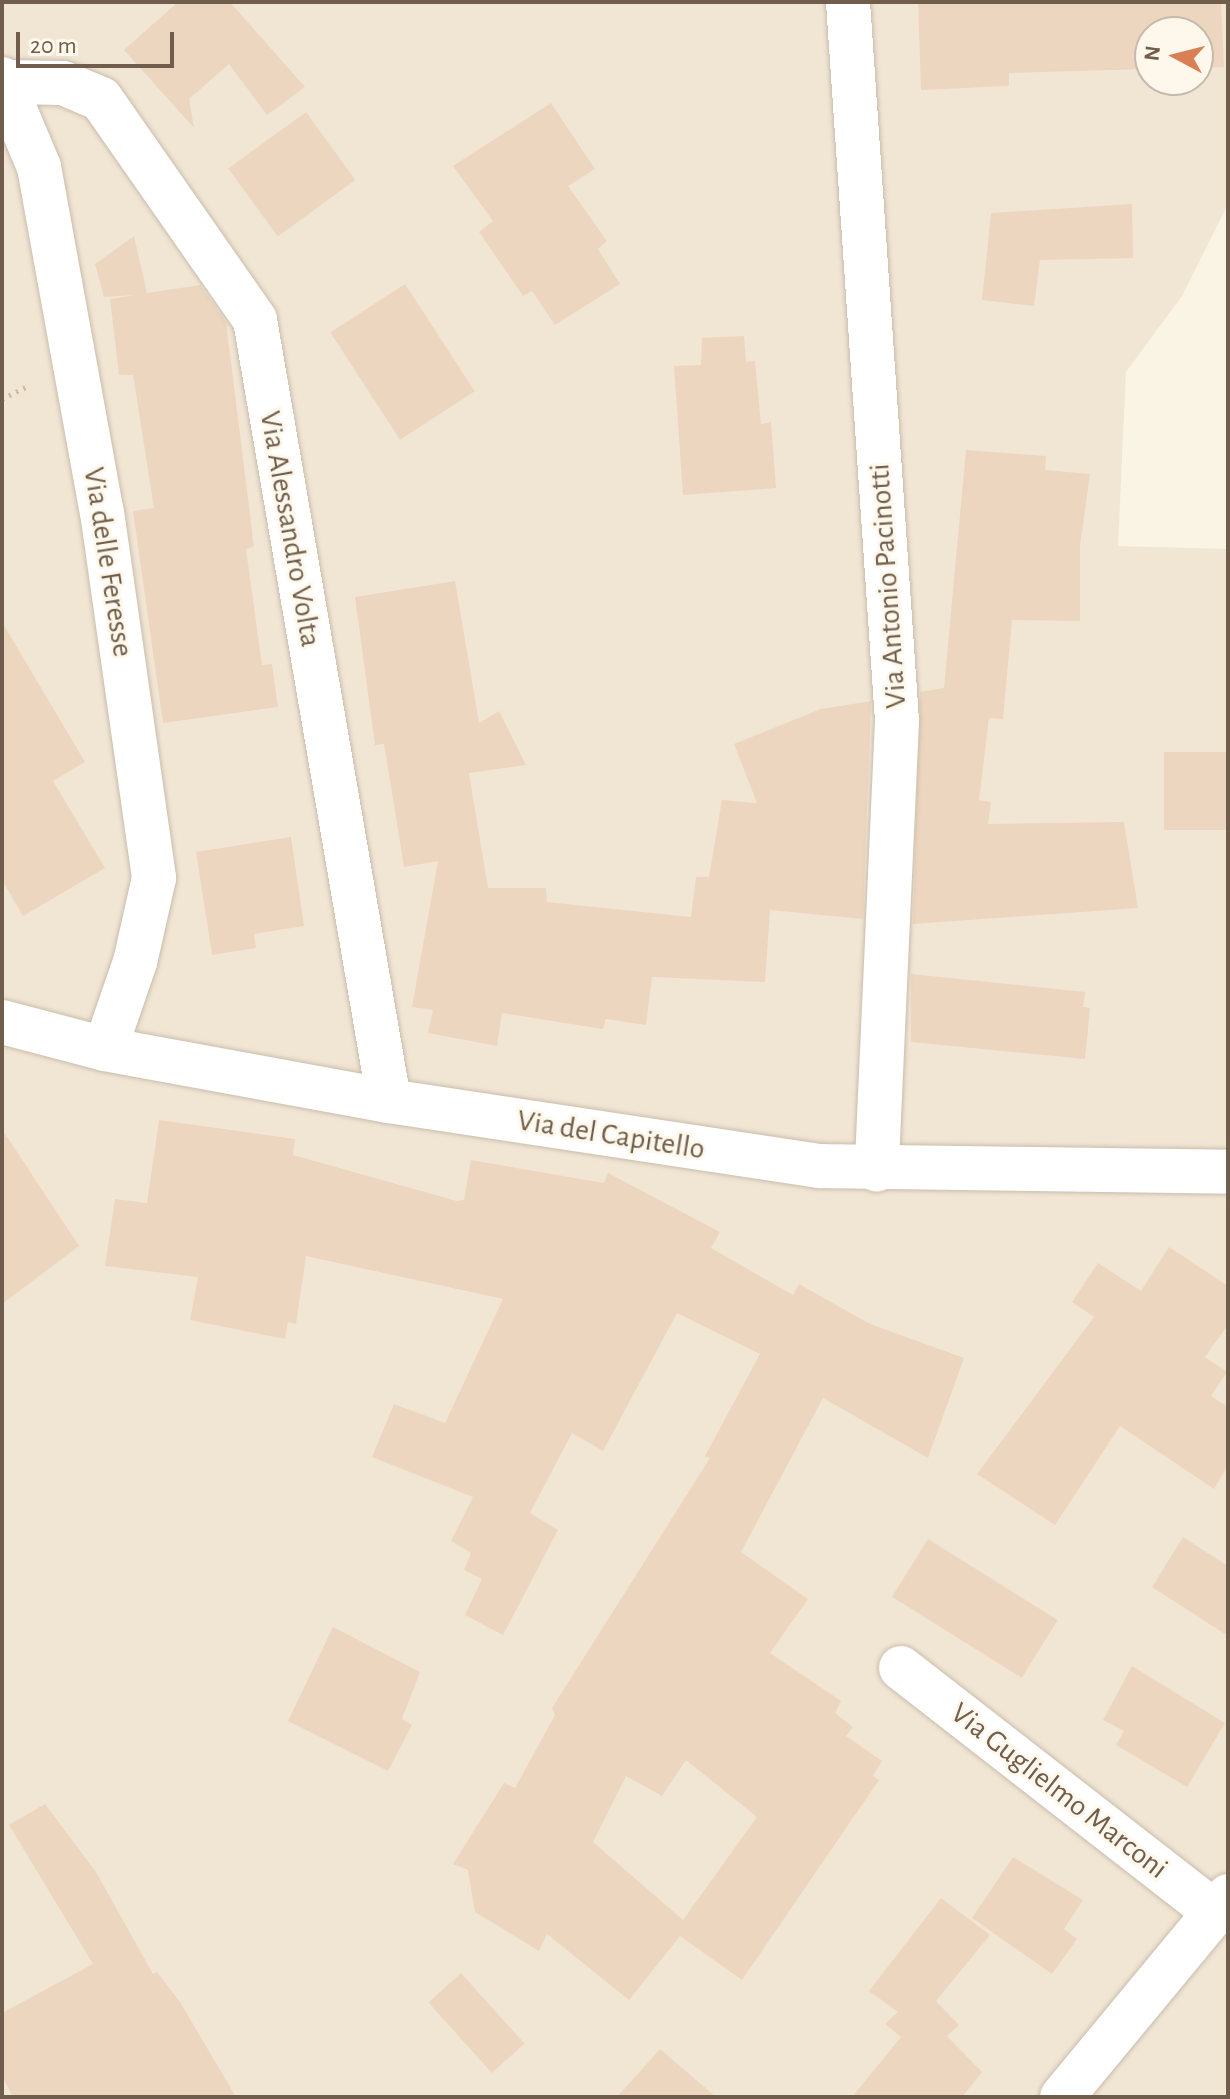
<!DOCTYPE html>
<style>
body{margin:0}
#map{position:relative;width:1230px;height:2099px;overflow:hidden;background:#faf4e5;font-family:"Alegreya Sans",sans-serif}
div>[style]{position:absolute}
.residential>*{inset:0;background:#f1e6d4}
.building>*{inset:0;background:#edd6bf;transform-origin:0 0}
.path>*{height:5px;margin-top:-2.5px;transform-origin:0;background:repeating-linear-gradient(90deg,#d2b9a2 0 2px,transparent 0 8px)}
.roads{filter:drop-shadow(0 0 2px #cabcac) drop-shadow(0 0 2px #cabcac)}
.street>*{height:44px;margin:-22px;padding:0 22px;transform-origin:22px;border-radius:22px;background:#fff}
span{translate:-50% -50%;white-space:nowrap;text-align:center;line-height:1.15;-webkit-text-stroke:6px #fdf8eb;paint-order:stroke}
.street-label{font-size:30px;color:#705d4c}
.frame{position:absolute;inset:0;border:4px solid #705d4c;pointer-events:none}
.north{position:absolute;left:1134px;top:16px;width:80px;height:80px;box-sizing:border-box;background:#fdf8eb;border:2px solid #c5baab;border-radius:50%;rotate:277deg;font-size:22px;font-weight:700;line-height:32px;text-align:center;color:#705d4c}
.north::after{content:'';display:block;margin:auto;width:28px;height:36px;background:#da7f54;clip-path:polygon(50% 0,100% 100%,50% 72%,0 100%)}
.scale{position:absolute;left:16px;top:32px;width:158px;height:36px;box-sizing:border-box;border:4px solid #705d4c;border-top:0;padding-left:10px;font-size:24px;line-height:28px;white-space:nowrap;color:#705d4c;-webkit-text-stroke:6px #fdf8eb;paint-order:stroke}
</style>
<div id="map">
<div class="residential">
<i style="clip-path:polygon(evenodd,2px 2px,1228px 2px,1228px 204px,1182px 296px,1126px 372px,1118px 546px,1228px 549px,1228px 2097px,2px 2097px,2px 2px,1150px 32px,1198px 32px,1198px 80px,1150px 80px,1150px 32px)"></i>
</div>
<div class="building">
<i style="clip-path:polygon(178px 2px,230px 2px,305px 87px,267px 115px,229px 64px,189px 99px,194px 128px,124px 50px)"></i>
<i style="clip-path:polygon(918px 2px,1221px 2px,1224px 67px,1198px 68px,1198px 32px,1150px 32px,1150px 69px,1009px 73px,1009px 86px,921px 90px)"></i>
<i style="clip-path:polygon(551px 103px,595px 169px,568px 186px,607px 241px,598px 249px,620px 284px,555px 325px,532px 291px,523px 296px,479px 232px,493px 221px,453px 166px)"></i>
<i style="left:306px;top:112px;width:84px;height:96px;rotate:54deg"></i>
<i style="clip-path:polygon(1132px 204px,1133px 258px,1040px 260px,1034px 306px,982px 300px,991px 213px)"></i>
<i style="clip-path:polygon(134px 236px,147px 293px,200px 285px,226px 322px,254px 547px,246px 549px,262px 665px,272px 664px,278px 707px,163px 723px,133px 511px,154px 508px,133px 375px,119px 375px,110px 299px,135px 295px,104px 297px,95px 264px)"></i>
<i style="left:405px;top:284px;width:128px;height:89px;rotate:57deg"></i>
<i style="clip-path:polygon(744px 336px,746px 362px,755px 361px,761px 424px,771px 422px,776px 488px,683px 495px,674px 366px,701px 365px,702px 338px)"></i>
<i style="clip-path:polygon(966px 450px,1046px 456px,1045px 470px,1090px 474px,1080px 546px,1080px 621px,1012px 620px,1003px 719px,989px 718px,979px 800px,991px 802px,988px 824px,1124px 822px,1138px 908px,913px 924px,920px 692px,944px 688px)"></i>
<i style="clip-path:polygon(455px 581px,479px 723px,499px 711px,526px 765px,469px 773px,488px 888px,546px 888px,547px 902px,691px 917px,696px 877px,709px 877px,722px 800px,757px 803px,734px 744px,821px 709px,871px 701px,863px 919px,770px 910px,765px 982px,652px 977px,646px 1025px,606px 1019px,603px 1029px,502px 1013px,497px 1046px,428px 1033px,433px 1010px,412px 1007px,438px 861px,404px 867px,384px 744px,375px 745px,355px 597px)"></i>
<i style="clip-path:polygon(2px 622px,85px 762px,53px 781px,105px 868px,23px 916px,2px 880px)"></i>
<i style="left:1228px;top:752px;width:78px;height:64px;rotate:90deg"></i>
<i style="clip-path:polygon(291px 837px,304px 926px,254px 934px,256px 948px,212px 955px,196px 852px)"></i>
<i style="clip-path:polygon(911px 974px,1085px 992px,1083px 1007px,1090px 1008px,1085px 1059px,911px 1042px)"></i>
<i style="clip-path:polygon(evenodd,159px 1120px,295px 1139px,293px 1155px,457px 1201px,464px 1200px,471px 1160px,604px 1183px,608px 1173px,720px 1232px,711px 1248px,793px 1295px,799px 1284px,870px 1324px,964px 1358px,928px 1458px,823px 1398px,741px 1552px,808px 1599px,770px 1653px,841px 1701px,835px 1713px,853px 1727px,846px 1736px,882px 1761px,873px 1776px,879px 1780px,742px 1980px,680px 1936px,629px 2000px,547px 1934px,539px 1951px,475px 1912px,468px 1870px,453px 1864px,504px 1783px,515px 1788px,555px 1715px,552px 1708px,710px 1458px,705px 1456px,760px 1354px,677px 1313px,603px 1451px,572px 1433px,530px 1513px,558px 1530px,503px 1635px,465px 1615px,482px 1579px,464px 1570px,471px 1553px,451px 1541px,473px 1497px,372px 1457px,394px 1404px,445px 1423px,503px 1299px,306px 1256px,296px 1324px,288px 1322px,285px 1339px,190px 1320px,198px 1277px,105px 1266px,115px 1199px,147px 1203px,159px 1120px,686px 1760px,757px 1817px,683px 1920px,593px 1842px,626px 1776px,662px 1796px,686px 1760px)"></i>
<i style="clip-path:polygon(2px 1129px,79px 1246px,2px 1304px)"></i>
<i style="clip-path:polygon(1169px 1247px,1228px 1286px,1228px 1325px,1205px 1357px,1227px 1372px,1211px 1396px,1228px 1407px,1228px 1465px,1214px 1489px,1120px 1426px,1055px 1525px,977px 1474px,1094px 1317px,1072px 1302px,1098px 1263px,1141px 1291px)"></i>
<i style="clip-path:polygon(1183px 1537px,1228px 1566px,1228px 1636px,1152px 1587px)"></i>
<i style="left:928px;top:1539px;width:153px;height:68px;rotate:32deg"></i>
<i style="clip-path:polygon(333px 1627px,420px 1672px,402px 1719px,412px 1725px,388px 1771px,288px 1721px)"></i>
<i style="clip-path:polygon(1132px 1666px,1225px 1723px,1187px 1787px,1116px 1745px,1124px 1731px,1103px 1720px)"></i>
<i style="clip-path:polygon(45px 1804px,96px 1872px,153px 1974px,157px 1972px,180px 2002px,236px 2097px,13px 2097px,2px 2076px,2px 2013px,93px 1964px,9px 1825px)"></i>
<i style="clip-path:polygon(1013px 1857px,1083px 1900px,1064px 1929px,1077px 1939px,1052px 1974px,972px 1918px)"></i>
<i style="clip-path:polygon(941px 1898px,990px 1935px,936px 2001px,959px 2025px,947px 2036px,982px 2072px,962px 2097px,852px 2097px,901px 2037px,885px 2024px,898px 2012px,869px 1991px)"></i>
<i style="left:461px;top:1973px;width:95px;height:44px;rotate:48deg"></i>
<i style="clip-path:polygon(660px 2049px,716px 2097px,617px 2097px)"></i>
</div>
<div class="path">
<i style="left:2px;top:399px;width:31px;rotate:-27deg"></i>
</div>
<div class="roads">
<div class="street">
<i style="left:848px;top:2px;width:721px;rotate:86.1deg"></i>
<i style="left:897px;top:721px;width:449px;rotate:92.6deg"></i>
<i style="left:2px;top:79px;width:95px;rotate:67.2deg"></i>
<i style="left:39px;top:167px;width:351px;rotate:79.7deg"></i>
<i style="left:102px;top:512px;width:370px;rotate:81.9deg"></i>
<i style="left:154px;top:878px;width:86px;rotate:102.7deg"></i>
<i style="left:135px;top:962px;width:92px;rotate:109deg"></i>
<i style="left:6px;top:82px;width:57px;rotate:1deg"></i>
<i style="left:63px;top:83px;width:41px;rotate:22.8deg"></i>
<i style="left:101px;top:99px;width:269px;rotate:55.1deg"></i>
<i style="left:255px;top:320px;width:792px;rotate:80.26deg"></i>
<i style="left:2px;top:1022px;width:106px;rotate:14.7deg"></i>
<i style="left:105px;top:1049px;width:289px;rotate:10.4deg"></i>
<i style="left:389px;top:1101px;width:435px;rotate:8.6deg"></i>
<i style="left:819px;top:1166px;width:409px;rotate:0.8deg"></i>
<i style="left:901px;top:1668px;width:400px;rotate:37.9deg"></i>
<i style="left:1062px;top:2097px;width:261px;rotate:-50.4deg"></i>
</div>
</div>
<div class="street-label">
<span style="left:290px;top:529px;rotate:80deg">Via Alessandro Volta</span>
<span style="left:108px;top:562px;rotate:81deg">Via delle Feresse</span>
<span style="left:888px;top:586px;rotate:-94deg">Via Antonio Pacinotti</span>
<span style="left:611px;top:1135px;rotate:9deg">Via del Capitello</span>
<span style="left:1059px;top:1791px;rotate:38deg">Via Guglielmo Marconi</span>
</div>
<div class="frame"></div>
<div class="north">N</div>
<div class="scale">20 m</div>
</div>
